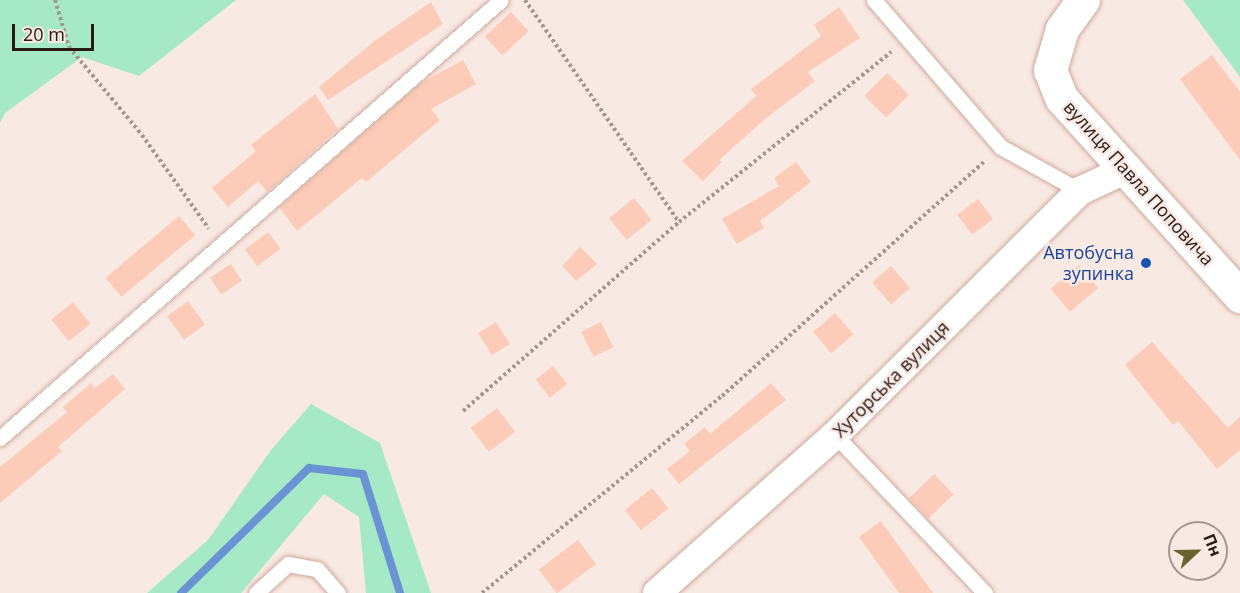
<!DOCTYPE html>
<meta charset="utf-8">
<style>
body{margin:0}
#map{position:relative;width:1240px;height:593px;overflow:hidden;background:#f9e9e3;font-family:"Open Sans",sans-serif}
div>[style]{position:absolute}
.green>*{inset:0;background:#a5e9c7}
.stream>*{height:8px;margin:-4px;padding:0 4px;transform-origin:4px;border-radius:4px;background:#6993d2}
.building>*{inset:0;background:#fdccb8;transform-origin:0 0}
.path>*{height:4px;margin-top:-2px;transform-origin:0;background:repeating-linear-gradient(90deg,#a49690 0 3px,transparent 0 6px)}
.roads{filter:drop-shadow(0 0 2px #cfaa9b) drop-shadow(0 0 2px #cfaa9b)}
.service>*{height:15px;margin:-7.5px;padding:0 7.5px;transform-origin:7.5px;border-radius:7.5px;background:#fff}
.minor>*{height:28px;margin:-14px;padding:0 14px;transform-origin:14px;border-radius:14px;background:#fff}
.tertiary>*{height:33px;margin:-16.5px;padding:0 16.5px;transform-origin:16.5px;border-radius:16.5px;background:#fff}
.dots>*{width:16px;height:16px;translate:-50% -50%;box-sizing:border-box;border:3px solid #f9e9e3;border-radius:50%}
span{translate:-50% -50%;white-space:nowrap;text-align:center;line-height:1.15;-webkit-text-stroke:5px #f9e9e3;paint-order:stroke}
.street-label{font-size:18px;color:#271a14}
.transit-label{font-size:18px;color:#164399}
.right{translate:-100% -50%;text-align:right}
.north{position:absolute;left:1168px;top:521px;width:60px;height:60px;box-sizing:border-box;background:#f9e9e3;border:2px solid #a59690;border-radius:50%;rotate:68deg;font-size:16px;font-weight:700;line-height:24px;text-align:center;color:#271a14}
.north::after{content:'';display:block;margin:auto;width:21px;height:27px;background:#6b622f;clip-path:polygon(50% 0,100% 100%,50% 72%,0 100%)}
.scale{position:absolute;left:12px;top:24px;width:82px;height:27px;box-sizing:border-box;border:3px solid #271a14;border-top:0;padding-left:8px;font-size:18px;line-height:21px;white-space:nowrap;color:#271a14;-webkit-text-stroke:4px #f9e9e3;paint-order:stroke}
</style>
<div id="map">
<div class="green">
<i style="clip-path:polygon(0 0,236px 0,139px 76px,82px 57px,5px 113px,0 123px)"></i>
<i style="clip-path:polygon(1183px 0,1240px 0,1240px 77px)"></i>
<i style="clip-path:polygon(311px 404px,380px 443px,431px 593px,366px 593px,359px 517px,324px 494px,241px 593px,147px 593px,208px 540px,271px 450px)"></i>
</div>
<div class="stream">
<i style="left:181px;top:593px;width:179px;rotate:-44.3deg"></i>
<i style="left:309px;top:468px;width:54px;rotate:6.3deg"></i>
<i style="left:363px;top:474px;width:125px;rotate:72.7deg"></i>
</div>
<div class="building">
<i style="clip-path:polygon(431px 2px,443px 24px,328px 100px,319px 87px,377px 39px)"></i>
<i style="clip-path:polygon(839px 7px,860px 38px,808px 72px,815px 81px,765px 119px,719px 160px,722px 162px,703px 181px,682px 161px,756px 96px,751px 89px,821px 36px,814px 25px)"></i>
<i style="left:511px;top:12px;width:26px;height:36px;rotate:47deg"></i>
<i style="clip-path:polygon(1212px 55px,1240px 92px,1240px 160px,1180px 79px)"></i>
<i style="clip-path:polygon(463px 60px,476px 84px,431px 109px,440px 120px,366px 182px,362px 178px,297px 231px,279px 207px,419px 84px)"></i>
<i style="left:887px;top:73px;width:31px;height:32px;rotate:45deg"></i>
<i style="clip-path:polygon(315px 94px,338px 129px,267px 192px,258px 181px,228px 207px,212px 188px,256px 151px,251px 145px)"></i>
<i style="clip-path:polygon(796px 162px,811px 182px,760px 221px,764px 228px,737px 244px,722px 219px,779px 186px,774px 178px)"></i>
<i style="left:634px;top:198px;width:28px;height:32px;rotate:51deg"></i>
<i style="left:978px;top:199px;width:25px;height:26px;rotate:53deg"></i>
<i style="left:179px;top:216px;width:25px;height:96px;rotate:50deg"></i>
<i style="left:268px;top:232px;width:21px;height:29px;rotate:53deg"></i>
<i style="clip-path:polygon(580px 247px,597px 264px,576px 281px,562px 266px)"></i>
<i style="left:231px;top:264px;width:20px;height:25px;rotate:57deg"></i>
<i style="left:1079px;top:265px;width:30px;height:37px;rotate:50deg"></i>
<i style="left:891px;top:266px;width:29px;height:25px;rotate:49deg"></i>
<i style="left:188px;top:301px;width:29px;height:26px;rotate:54deg"></i>
<i style="left:73px;top:302px;width:28px;height:28px;rotate:51deg"></i>
<i style="left:835px;top:313px;width:28px;height:29px;rotate:49deg"></i>
<i style="left:496px;top:322px;width:26px;height:21px;rotate:58deg"></i>
<i style="left:601px;top:322px;width:28px;height:22px;rotate:64deg"></i>
<i style="clip-path:polygon(1152px 342px,1228px 428px,1240px 417px,1240px 450px,1217px 469px,1178px 421px,1173px 425px,1125px 365px)"></i>
<i style="left:553px;top:366px;width:23px;height:22px;rotate:52deg"></i>
<i style="clip-path:polygon(113px 374px,125px 389px,58px 447px,62px 451px,0 503px,0 467px,67px 412px,63px 407px,91px 383px,95px 388px)"></i>
<i style="clip-path:polygon(771px 383px,786px 400px,679px 484px,667px 469px,690px 451px,684px 444px,705px 427px,710px 434px)"></i>
<i style="left:497px;top:408px;width:30px;height:33px;rotate:53deg"></i>
<i style="left:934px;top:474px;width:28px;height:35px;rotate:46deg"></i>
<i style="left:652px;top:488px;width:26px;height:35px;rotate:51deg"></i>
<i style="clip-path:polygon(881px 521px,888px 531px,933px 593px,899px 593px,859px 537px)"></i>
<i style="left:578px;top:540px;width:30px;height:49px;rotate:53deg"></i>
</div>
<div class="path">
<i style="left:55px;top:0;width:49px;rotate:73.4deg"></i>
<i style="left:69px;top:47px;width:114px;rotate:50.3deg"></i>
<i style="left:142px;top:135px;width:115px;rotate:54.5deg"></i>
<i style="left:525px;top:0;width:270px;rotate:55.3deg"></i>
<i style="left:679px;top:222px;width:272px;rotate:-38.7deg"></i>
<i style="left:463px;top:411px;width:287px;rotate:-41.2deg"></i>
<i style="left:482px;top:593px;width:310px;rotate:-39.4deg"></i>
<i style="left:722px;top:396px;width:353px;rotate:-41.8deg"></i>
</div>
<div class="roads">
<div class="service">
<i style="left:874px;top:0;width:194px;rotate:49.2deg"></i>
<i style="left:1001px;top:147px;width:90px;rotate:29.1deg"></i>
<i style="left:835px;top:435px;width:218px;rotate:46.5deg"></i>
<i style="left:0;top:438px;width:665px;rotate:-41.16deg"></i>
<i style="left:256px;top:593px;width:43px;rotate:-42.2deg"></i>
<i style="left:288px;top:564px;width:29px;rotate:10deg"></i>
<i style="left:317px;top:569px;width:32px;rotate:49deg"></i>
</div>
<div class="minor">
<i style="left:657px;top:593px;width:238px;rotate:-41.6deg"></i>
<i style="left:835px;top:435px;width:346px;rotate:-44.9deg"></i>
<i style="left:1080px;top:191px;width:52px;rotate:-25.1deg"></i>
</div>
<div class="tertiary">
<i style="left:1083px;top:0;width:36px;rotate:126deg"></i>
<i style="left:1062px;top:29px;width:43px;rotate:106.3deg"></i>
<i style="left:1050px;top:70px;width:31px;rotate:68deg"></i>
<i style="left:1062px;top:99px;width:266px;rotate:47.9deg"></i>
</div>
</div>
<div class="dots">
<i style="left:1146px;top:263px;background:#1a4fb4"></i>
</div>
<div class="street-label">
<span style="left:1139px;top:183px;rotate:48deg">вулиця Павла Поповича</span>
<span style="left:891px;top:379px;rotate:-45deg">Хуторська вулиця</span>
</div>
<div class="transit-label">
<span class="right" style="left:1134px;top:263px">Автобусна<br>зупинка</span>
</div>
<div class="north">Пн</div>
<div class="scale">20 m</div>
</div>
